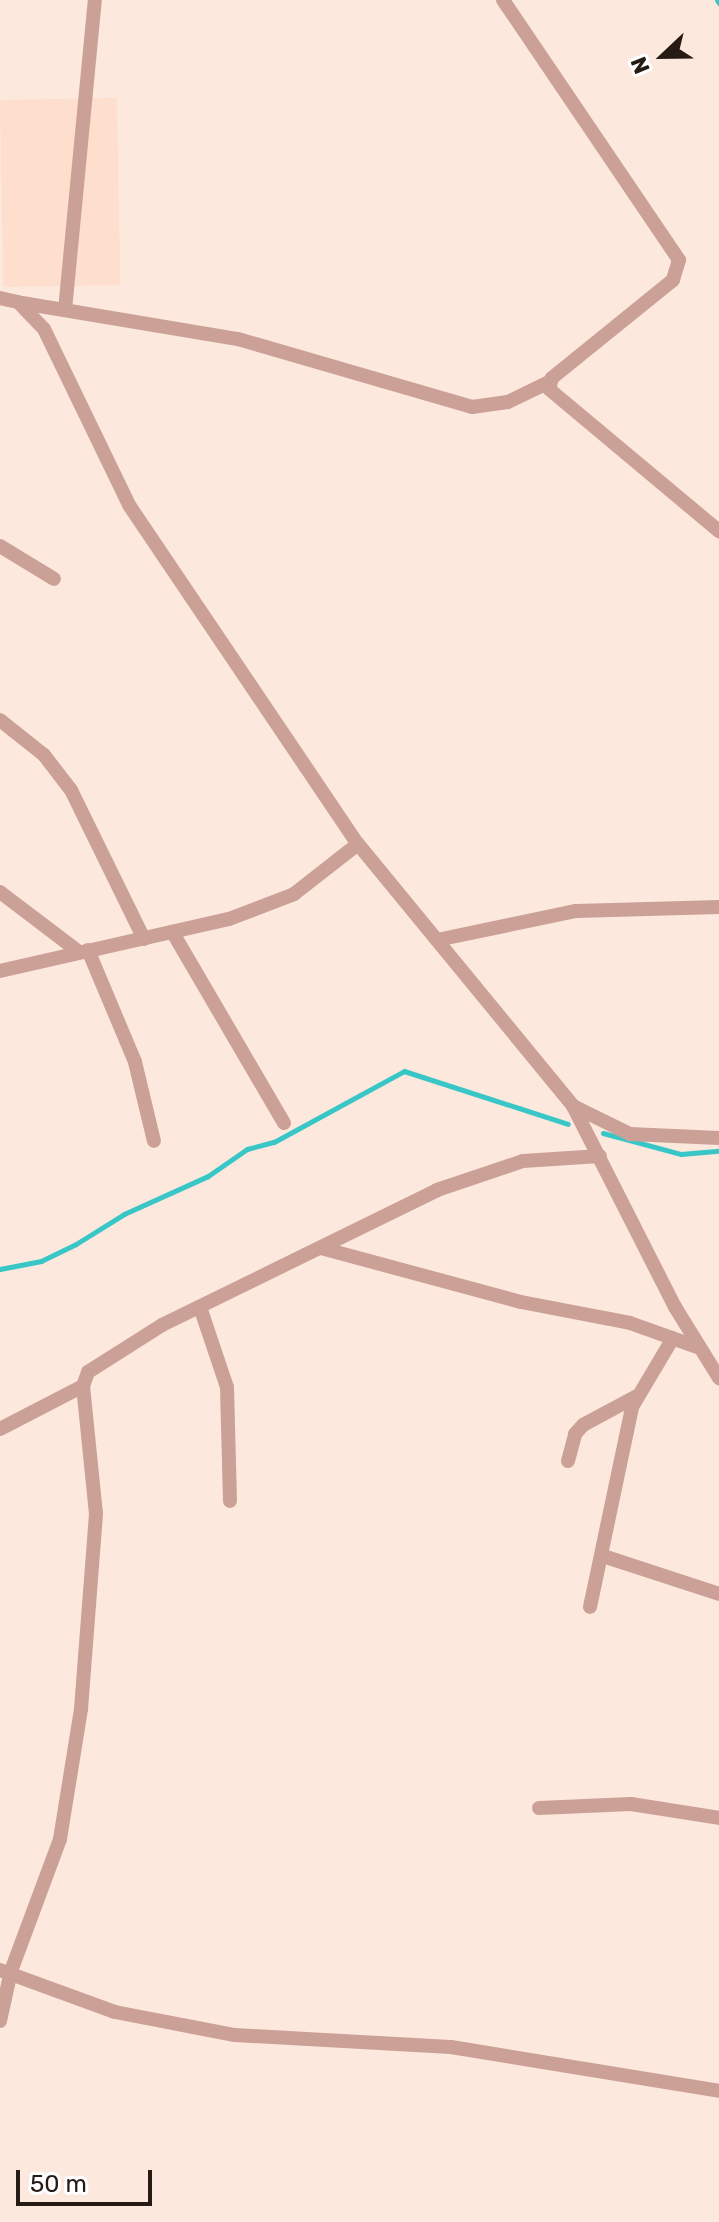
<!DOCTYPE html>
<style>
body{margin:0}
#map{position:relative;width:719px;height:2222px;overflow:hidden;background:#fce8dd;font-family:Rubik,sans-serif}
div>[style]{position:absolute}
.built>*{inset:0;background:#fedecc;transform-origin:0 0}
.stream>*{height:5px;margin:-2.5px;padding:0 2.5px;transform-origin:2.5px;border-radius:2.5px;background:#39c6c7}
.minor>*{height:14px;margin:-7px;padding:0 7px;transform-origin:7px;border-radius:7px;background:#cba097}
span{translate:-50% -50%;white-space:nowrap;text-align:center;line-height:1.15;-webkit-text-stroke:6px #fff;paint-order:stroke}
.north{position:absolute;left:623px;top:16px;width:80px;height:80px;-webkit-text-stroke:6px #fff;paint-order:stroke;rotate:248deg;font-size:22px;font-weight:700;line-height:32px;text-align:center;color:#261b14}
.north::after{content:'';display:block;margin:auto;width:28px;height:36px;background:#261b14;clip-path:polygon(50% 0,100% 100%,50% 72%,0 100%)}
.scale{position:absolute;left:16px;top:2170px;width:136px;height:36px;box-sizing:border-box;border:4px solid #261b14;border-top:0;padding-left:10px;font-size:24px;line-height:28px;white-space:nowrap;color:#261b14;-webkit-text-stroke:6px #fff;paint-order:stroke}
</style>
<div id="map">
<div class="built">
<i style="left:117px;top:98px;width:187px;height:117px;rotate:89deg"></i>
</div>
<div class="stream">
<i style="left:717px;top:0;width:4px;rotate:56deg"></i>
<i style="left:603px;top:1133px;width:81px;rotate:15.1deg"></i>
<i style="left:681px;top:1154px;width:38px;rotate:-5deg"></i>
<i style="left:0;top:1269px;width:42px;rotate:-11deg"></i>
<i style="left:41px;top:1261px;width:39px;rotate:-26deg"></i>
<i style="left:76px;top:1244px;width:57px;rotate:-32deg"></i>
<i style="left:124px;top:1214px;width:92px;rotate:-24.3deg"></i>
<i style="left:208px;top:1176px;width:47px;rotate:-34.7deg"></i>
<i style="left:247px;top:1149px;width:28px;rotate:-15deg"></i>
<i style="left:274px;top:1142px;width:148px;rotate:-28.6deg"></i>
<i style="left:404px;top:1071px;width:172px;rotate:17.9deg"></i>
</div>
<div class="minor">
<i style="left:503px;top:0;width:314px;rotate:55.9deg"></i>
<i style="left:679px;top:260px;width:21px;rotate:107deg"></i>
<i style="left:673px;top:280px;width:156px;rotate:141deg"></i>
<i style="left:552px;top:378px;width:11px;rotate:105deg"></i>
<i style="left:549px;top:389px;width:222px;rotate:39.9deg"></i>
<i style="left:0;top:298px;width:18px;rotate:13deg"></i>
<i style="left:18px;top:302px;width:37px;rotate:46deg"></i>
<i style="left:44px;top:329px;width:195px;rotate:64.2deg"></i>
<i style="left:129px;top:505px;width:409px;rotate:56deg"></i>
<i style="left:358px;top:844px;width:339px;rotate:50.6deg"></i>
<i style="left:573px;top:1106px;width:225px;rotate:63.1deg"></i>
<i style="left:675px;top:1307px;width:84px;rotate:58.2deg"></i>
<i style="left:22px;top:303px;width:219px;rotate:9.5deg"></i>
<i style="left:238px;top:339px;width:244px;rotate:16.2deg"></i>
<i style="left:472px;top:407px;width:36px;rotate:-8deg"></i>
<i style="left:508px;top:402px;width:46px;rotate:-26deg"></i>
<i style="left:65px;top:310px;width:311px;rotate:-84.5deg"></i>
<i style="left:0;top:546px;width:63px;rotate:31.4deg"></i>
<i style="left:0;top:720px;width:56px;rotate:38.5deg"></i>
<i style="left:44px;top:755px;width:44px;rotate:52.4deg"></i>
<i style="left:71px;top:790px;width:166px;rotate:63.9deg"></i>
<i style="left:0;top:892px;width:99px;rotate:37.2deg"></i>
<i style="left:173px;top:933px;width:220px;rotate:59.7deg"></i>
<i style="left:437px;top:940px;width:142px;rotate:-11.8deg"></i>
<i style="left:576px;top:911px;width:143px;rotate:-1.6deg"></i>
<i style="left:88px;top:950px;width:121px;rotate:67.2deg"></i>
<i style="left:135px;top:1062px;width:81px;rotate:76.5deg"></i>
<i style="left:0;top:971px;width:235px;rotate:-12.8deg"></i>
<i style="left:229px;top:919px;width:70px;rotate:-21deg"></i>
<i style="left:294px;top:894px;width:81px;rotate:-38deg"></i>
<i style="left:573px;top:1106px;width:64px;rotate:26.2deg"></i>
<i style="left:630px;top:1134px;width:89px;rotate:2.6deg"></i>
<i style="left:321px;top:1248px;width:207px;rotate:15.1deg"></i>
<i style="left:521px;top:1302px;width:111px;rotate:10.9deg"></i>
<i style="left:630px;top:1323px;width:71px;rotate:19.7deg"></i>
<i style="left:200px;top:1307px;width:84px;rotate:71.4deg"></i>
<i style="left:227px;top:1387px;width:114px;rotate:88.5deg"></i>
<i style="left:0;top:1429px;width:93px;rotate:-27.4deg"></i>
<i style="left:568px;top:1461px;width:28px;rotate:-75deg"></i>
<i style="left:575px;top:1434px;width:12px;rotate:-48deg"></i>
<i style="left:583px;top:1425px;width:61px;rotate:-28.2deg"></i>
<i style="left:603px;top:1556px;width:122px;rotate:18.1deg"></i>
<i style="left:590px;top:1607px;width:204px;rotate:-78.1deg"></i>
<i style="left:632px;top:1407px;width:80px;rotate:-59.3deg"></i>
<i style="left:539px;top:1808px;width:92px;rotate:-2.5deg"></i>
<i style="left:631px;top:1804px;width:89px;rotate:9deg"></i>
<i style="left:0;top:1970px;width:122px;rotate:20.1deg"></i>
<i style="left:115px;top:2012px;width:122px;rotate:10.9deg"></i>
<i style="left:235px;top:2035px;width:216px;rotate:3.2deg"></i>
<i style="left:451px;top:2047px;width:272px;rotate:9.3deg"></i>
<i style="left:0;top:2021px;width:51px;rotate:-77.6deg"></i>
<i style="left:11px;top:1971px;width:141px;rotate:-69.6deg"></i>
<i style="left:60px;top:1839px;width:132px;rotate:-80.8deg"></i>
<i style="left:81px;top:1709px;width:196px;rotate:-85.6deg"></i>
<i style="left:96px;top:1514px;width:129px;rotate:-95.8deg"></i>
<i style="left:83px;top:1386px;width:15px;rotate:-70deg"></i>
<i style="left:88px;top:1372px;width:88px;rotate:-32.4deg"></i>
<i style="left:162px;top:1325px;width:306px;rotate:-26.1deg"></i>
<i style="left:437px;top:1190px;width:91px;rotate:-18.6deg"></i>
<i style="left:523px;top:1161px;width:77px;rotate:-3.7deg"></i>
</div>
<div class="north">N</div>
<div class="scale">50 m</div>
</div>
